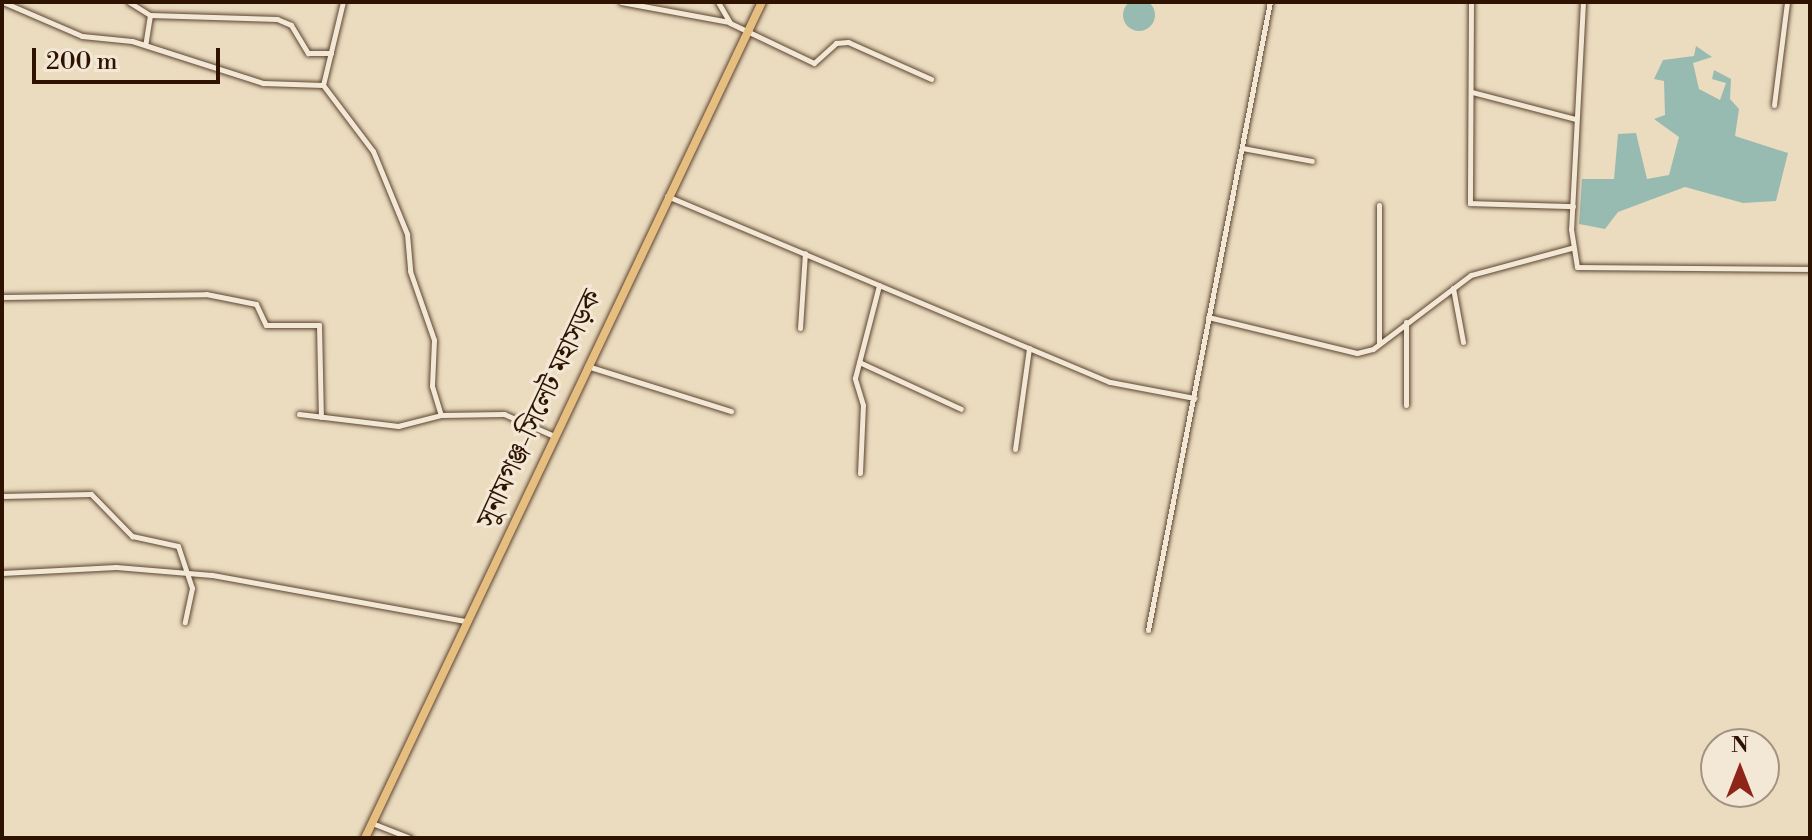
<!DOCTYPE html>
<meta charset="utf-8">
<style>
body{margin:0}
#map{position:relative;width:1812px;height:840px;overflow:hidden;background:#ebdbbf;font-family:"Libre Bodoni","Noto Serif Bengali",serif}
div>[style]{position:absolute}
.water>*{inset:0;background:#98bbb1}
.round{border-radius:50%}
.roads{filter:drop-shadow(0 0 2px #5c4530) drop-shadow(0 0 2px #5c4530)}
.street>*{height:5px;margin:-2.5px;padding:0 2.5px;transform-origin:2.5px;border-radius:2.5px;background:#f2e8d5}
.primary>*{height:8px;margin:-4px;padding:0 4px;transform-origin:4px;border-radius:4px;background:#e6be80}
span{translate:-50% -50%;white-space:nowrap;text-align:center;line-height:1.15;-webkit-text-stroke:6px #f2e8d5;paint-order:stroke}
.street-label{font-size:28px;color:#2d1300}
.frame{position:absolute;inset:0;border:4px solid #2d1300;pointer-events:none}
.north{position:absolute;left:1700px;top:728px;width:80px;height:80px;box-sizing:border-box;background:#f2e8d5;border:2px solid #a39380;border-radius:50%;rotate:0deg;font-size:22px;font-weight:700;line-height:32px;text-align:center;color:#2d1300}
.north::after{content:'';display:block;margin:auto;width:28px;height:36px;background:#8f2418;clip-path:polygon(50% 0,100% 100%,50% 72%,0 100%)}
.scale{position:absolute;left:32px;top:48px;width:188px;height:36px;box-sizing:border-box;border:4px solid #2d1300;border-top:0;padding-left:10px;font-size:24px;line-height:28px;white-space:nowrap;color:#2d1300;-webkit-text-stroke:6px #f2e8d5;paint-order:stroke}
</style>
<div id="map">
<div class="water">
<i class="round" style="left:1123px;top:-1px;width:32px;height:32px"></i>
<i style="clip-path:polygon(1696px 46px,1712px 57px,1693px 63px,1699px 89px,1720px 100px,1726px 83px,1712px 79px,1714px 70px,1731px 79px,1730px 99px,1739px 109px,1735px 136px,1788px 153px,1776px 201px,1743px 203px,1685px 187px,1618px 212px,1605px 229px,1579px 224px,1582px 179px,1614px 179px,1618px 134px,1636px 133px,1647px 179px,1669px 175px,1679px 137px,1654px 119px,1665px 115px,1664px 81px,1654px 79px,1663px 60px,1694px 56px)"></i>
</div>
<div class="roads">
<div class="street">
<i style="left:3px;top:2px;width:86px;rotate:23.3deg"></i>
<i style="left:82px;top:36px;width:50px;rotate:5.7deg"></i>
<i style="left:132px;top:41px;width:138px;rotate:17.8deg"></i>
<i style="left:263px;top:83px;width:60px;rotate:1.9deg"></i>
<i style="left:323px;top:85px;width:83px;rotate:52.9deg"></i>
<i style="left:373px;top:151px;width:90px;rotate:67.7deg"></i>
<i style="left:407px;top:234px;width:37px;rotate:85deg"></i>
<i style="left:410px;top:271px;width:73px;rotate:70.8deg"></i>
<i style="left:434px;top:340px;width:46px;rotate:92.5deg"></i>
<i style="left:432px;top:386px;width:30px;rotate:73deg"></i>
<i style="left:441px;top:415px;width:63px;rotate:-0.9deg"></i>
<i style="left:504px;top:414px;width:55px;rotate:23.7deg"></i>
<i style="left:129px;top:2px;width:25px;rotate:32deg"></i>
<i style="left:150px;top:15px;width:30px;rotate:99deg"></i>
<i style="left:621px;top:2px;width:110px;rotate:10.5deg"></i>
<i style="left:718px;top:2px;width:24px;rotate:60deg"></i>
<i style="left:730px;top:23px;width:93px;rotate:25.5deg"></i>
<i style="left:814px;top:63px;width:30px;rotate:-42deg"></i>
<i style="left:836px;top:43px;width:12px;rotate:-5deg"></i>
<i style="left:848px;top:42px;width:91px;rotate:24deg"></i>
<i style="left:1471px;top:2px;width:201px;rotate:90.3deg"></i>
<i style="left:1470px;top:203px;width:103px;rotate:1.7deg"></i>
<i style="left:1583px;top:2px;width:227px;rotate:93deg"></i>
<i style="left:1571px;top:229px;width:38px;rotate:81deg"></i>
<i style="left:1577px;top:267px;width:233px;rotate:0.5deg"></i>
<i style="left:150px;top:15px;width:127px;rotate:1.8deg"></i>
<i style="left:277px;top:19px;width:15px;rotate:23deg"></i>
<i style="left:291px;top:25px;width:33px;rotate:59deg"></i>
<i style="left:308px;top:53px;width:23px"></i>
<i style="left:323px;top:85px;width:85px;rotate:-76.5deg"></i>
<i style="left:1472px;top:92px;width:107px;rotate:14.6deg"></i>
<i style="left:1774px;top:105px;width:104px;rotate:-82.8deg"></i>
<i style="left:1242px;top:148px;width:71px;rotate:10.5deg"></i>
<i style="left:667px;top:196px;width:480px;rotate:22.8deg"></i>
<i style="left:1110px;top:382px;width:86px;rotate:10.7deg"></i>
<i style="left:1379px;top:205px;width:138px;rotate:90deg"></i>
<i style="left:1453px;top:288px;width:55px;rotate:79.5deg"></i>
<i style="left:2px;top:297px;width:204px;rotate:-0.8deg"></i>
<i style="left:206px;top:294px;width:51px;rotate:11.3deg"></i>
<i style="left:256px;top:304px;width:23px;rotate:65deg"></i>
<i style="left:266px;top:325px;width:53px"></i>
<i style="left:319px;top:325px;width:92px;rotate:88.8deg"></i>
<i style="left:1208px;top:317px;width:153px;rotate:13.6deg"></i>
<i style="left:1357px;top:353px;width:16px;rotate:-14deg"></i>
<i style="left:1373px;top:349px;width:123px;rotate:-37.1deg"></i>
<i style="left:1471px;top:275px;width:104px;rotate:-15.1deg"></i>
<i style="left:1406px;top:322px;width:83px;rotate:90deg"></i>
<i style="left:800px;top:328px;width:75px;rotate:-86.2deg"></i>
<i style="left:859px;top:362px;width:112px;rotate:24.7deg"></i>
<i style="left:587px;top:366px;width:151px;rotate:17.4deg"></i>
<i style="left:299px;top:414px;width:100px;rotate:6.9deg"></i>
<i style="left:398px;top:426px;width:44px;rotate:-14.3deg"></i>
<i style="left:1015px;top:449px;width:102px;rotate:-82.1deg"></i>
<i style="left:860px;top:473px;width:68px;rotate:-87.5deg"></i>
<i style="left:863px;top:405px;width:28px;rotate:-107deg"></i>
<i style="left:855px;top:378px;width:96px;rotate:-75.5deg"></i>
<i style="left:2px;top:496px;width:89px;rotate:-1.3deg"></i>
<i style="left:91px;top:494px;width:59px;rotate:45.7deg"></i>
<i style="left:132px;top:536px;width:47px;rotate:12.3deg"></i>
<i style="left:178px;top:546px;width:44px;rotate:71.6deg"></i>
<i style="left:192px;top:588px;width:35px;rotate:102deg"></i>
<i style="left:2px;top:573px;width:114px;rotate:-3deg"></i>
<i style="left:116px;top:567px;width:96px;rotate:4.8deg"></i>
<i style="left:212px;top:575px;width:256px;rotate:10.3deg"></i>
<i style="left:1148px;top:630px;width:640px;rotate:-79.01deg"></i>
<i style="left:372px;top:823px;width:41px;rotate:21.5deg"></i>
</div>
<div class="primary">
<i style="left:365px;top:838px;width:925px;rotate:-64.6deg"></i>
</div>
</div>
<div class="street-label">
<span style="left:540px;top:409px;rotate:-65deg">সুনামগঞ্জ-সিলেট মহাসড়ক</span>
</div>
<div class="frame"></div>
<div class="north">N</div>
<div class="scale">200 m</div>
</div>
